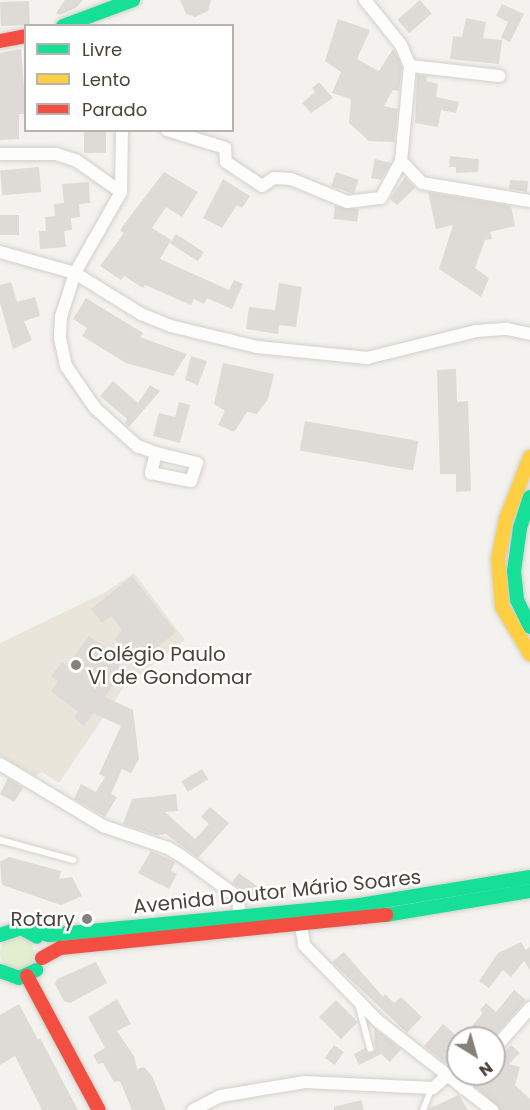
<!DOCTYPE html>
<meta charset="utf-8">
<style>
body{margin:0}
#map{position:relative;width:530px;height:1110px;overflow:hidden;background:#f4f2ee;font-family:Poppins,sans-serif}
div>[style]{position:absolute}
.education>*{inset:0;background:#eae5da}
.green>*{inset:0;background:#e1eecf}
.round{border-radius:50%}
.building>*{inset:0;background:#dedbd6;transform-origin:0 0}
.roads{filter:drop-shadow(0 0 2px #d2d0cb) drop-shadow(0 0 2px #d2d0cb)}
.lane>*{height:6px;margin:-3px;padding:0 3px;transform-origin:3px;border-radius:3px;background:#fdfdfc}
.street>*{height:12px;margin:-6px;padding:0 6px;transform-origin:6px;border-radius:6px;background:#fdfdfc}
.fast>*{height:14px;margin:-7px;padding:0 7px;transform-origin:7px;border-radius:7px;background:#16e098}
.slow>*{height:14px;margin:-7px;padding:0 7px;transform-origin:7px;border-radius:7px;background:#ffcf43}
.jam>*{height:14px;margin:-7px;padding:0 7px;transform-origin:7px;border-radius:7px;background:#f24e42}
.dots>*{width:16px;height:16px;translate:-50% -50%;box-sizing:border-box;border:3px solid #fff;border-radius:50%}
span{translate:-50% -50%;white-space:nowrap;text-align:center;line-height:1.15;-webkit-text-stroke:5px #fff;paint-order:stroke}
.poi-label{font-size:20px;color:#4b4439}
.left{translate:0 -50%;text-align:left}
.right{translate:-100% -50%;text-align:right}
.street-label{font-size:20px;color:#4b4439}
.legend{position:absolute;left:24px;top:24px;width:210px;height:108px;box-sizing:border-box;background:#fff;border:2px solid #b7b4b0;margin:0;padding:8px 10px;list-style:none;font-size:18px;color:#4b4439}
.legend li{display:flex;align-items:center;gap:12px;height:30px}
.legend b{width:30px;border:2px solid #b7b4b0}
.north{position:absolute;left:446px;top:1026px;width:60px;height:60px;box-sizing:border-box;background:#fff;border:2px solid #b7b4b0;border-radius:50%;rotate:143deg;font-size:16px;font-weight:700;line-height:24px;text-align:center;color:#4b4439}
.north::after{content:'';display:block;margin:auto;width:21px;height:27px;background:#868178;clip-path:polygon(50% 0,100% 100%,50% 72%,0 100%)}
</style>
<div id="map">
<div class="education">
<i style="clip-path:polygon(134px 573px,185px 640px,124px 687px,59px 783px,42px 772px,35px 776px,0 755px,0 643px,104px 593px)"></i>
</div>
<div class="green">
<i class="round" style="left:0;top:936px;width:34px;height:34px"></i>
</div>
<div class="building">
<i style="clip-path:polygon(65px 0,83px 0,76px 8px,59px 15px,56px 13px)"></i>
<i style="clip-path:polygon(180px 0,211px 0,208px 11px,195px 17px,186px 14px)"></i>
<i style="left:420px;top:0;width:18px;height:30px;rotate:49deg"></i>
<i style="left:29px;top:1px;width:24px;height:29px;rotate:88deg"></i>
<i style="clip-path:polygon(502px 4px,524px 14px,510px 42px,501px 38px,508px 22px,496px 16px)"></i>
<i style="clip-path:polygon(466px 18px,486px 22px,483px 38px,502px 40px,499px 64px,450px 59px,453px 36px,462px 37px)"></i>
<i style="clip-path:polygon(338px 19px,370px 30px,357px 59px,379px 71px,393px 49px,396px 53px,402px 67px,399px 91px,393px 90px,384px 106px,398px 109px,394px 142px,369px 141px,349px 123px,351px 99px,332px 93px,341px 72px,325px 61px)"></i>
<i style="clip-path:polygon(21px 49px,26px 114px,19px 114px,19px 139px,0 140px,0 53px)"></i>
<i style="clip-path:polygon(417px 75px,427px 76px,426px 81px,438px 84px,436px 97px,459px 102px,456px 113px,441px 110px,438px 127px,415px 123px)"></i>
<i style="clip-path:polygon(319px 82px,333px 98px,311px 113px,302px 103px,315px 92px,312px 88px)"></i>
<i style="left:84px;top:130px;width:22px;height:23px"></i>
<i style="clip-path:polygon(450px 156px,479px 159px,478px 172px,456px 173px,456px 167px,449px 167px)"></i>
<i style="clip-path:polygon(375px 159px,391px 163px,381px 180px,371px 178px)"></i>
<i style="left:39px;top:167px;width:25px;height:39px;rotate:85deg"></i>
<i style="clip-path:polygon(164px 172px,198px 192px,182px 217px,166px 207px,152px 228px,171px 240px,160px 259px,229px 290px,234px 280px,243px 284px,232px 309px,207px 298px,204px 304px,194px 299px,191px 305px,145px 285px,143px 288px,124px 276px,121px 280px,100px 266px,124px 233px,120px 231px,125px 223px)"></i>
<i style="left:336px;top:172px;width:24px;height:15px;rotate:19deg"></i>
<i style="clip-path:polygon(405px 177px,415px 188px,397px 205px,390px 199px)"></i>
<i style="clip-path:polygon(223px 179px,250px 196px,242px 208px,237px 205px,222px 228px,203px 218px)"></i>
<i style="clip-path:polygon(510px 180px,528px 181px,527px 192px,509px 189px)"></i>
<i style="clip-path:polygon(89px 182px,90px 203px,79px 204px,80px 217px,71px 218px,72px 230px,64px 231px,66px 247px,40px 249px,39px 231px,46px 231px,45px 217px,55px 216px,54px 204px,64px 203px,62px 184px)"></i>
<i style="clip-path:polygon(428px 192px,511px 206px,515px 226px,490px 232px,492px 239px,485px 240px,475px 268px,489px 278px,481px 297px,439px 269px,453px 225px,436px 229px)"></i>
<i style="left:335px;top:206px;width:24px;height:13px;rotate:7deg"></i>
<i style="left:0;top:215px;width:19px;height:20px"></i>
<i style="left:176px;top:234px;width:33px;height:11px;rotate:33deg"></i>
<i style="clip-path:polygon(11px 282px,17px 302px,35px 297px,40px 316px,24px 321px,32px 340px,13px 349px,0 303px,0 285px)"></i>
<i style="clip-path:polygon(279px 283px,302px 287px,296px 327px,279px 325px,278px 334px,246px 329px,249px 307px,275px 310px)"></i>
<i style="clip-path:polygon(86px 298px,143px 333px,140px 337px,187px 354px,173px 376px,126px 363px,82px 336px,87px 328px,73px 319px)"></i>
<i style="clip-path:polygon(191px 356px,207px 361px,198px 385px,185px 380px)"></i>
<i style="clip-path:polygon(223px 363px,274px 374px,268px 399px,257px 414px,247px 412px,234px 432px,218px 425px,225px 411px,214px 404px)"></i>
<i style="clip-path:polygon(456px 369px,457px 402px,468px 401px,471px 491px,456px 492px,456px 474px,440px 474px,437px 370px)"></i>
<i style="clip-path:polygon(113px 381px,138px 403px,150px 385px,160px 391px,129px 427px,125px 423px,127px 419px,100px 396px)"></i>
<i style="clip-path:polygon(179px 402px,190px 405px,180px 443px,153px 436px,159px 413px,175px 417px)"></i>
<i style="left:305px;top:421px;width:115px;height:30px;rotate:10deg"></i>
<i style="clip-path:polygon(132px 576px,176px 632px,144px 658px,135px 646px,128px 655px,115px 639px,122px 630px,111px 616px,102px 623px,91px 609px)"></i>
<i style="clip-path:polygon(89px 636px,124px 661px,111px 678px,116px 681px,105px 697px,133px 710px,139px 759px,131px 773px,122px 769px,111px 794px,117px 797px,105px 817px,74px 799px,81px 784px,96px 792px,105px 777px,99px 774px,121px 726px,93px 713px,84px 726px,74px 718px,78px 712px,51px 691px,58px 681px,51px 676px,62px 662px,67px 666px)"></i>
<i style="left:202px;top:769px;width:12px;height:24px;rotate:59deg"></i>
<i style="clip-path:polygon(8px 778px,23px 788px,14px 802px,0 794px)"></i>
<i style="clip-path:polygon(176px 794px,178px 811px,165px 812px,195px 839px,209px 824px,201px 817px,210px 807px,229px 823px,198px 858px,166px 834px,156px 835px,123px 824px,132px 799px)"></i>
<i style="clip-path:polygon(151px 851px,175px 862px,171px 871px,177px 874px,169px 889px,138px 873px)"></i>
<i style="clip-path:polygon(9px 857px,61px 871px,59px 879px,72px 877px,82px 896px,61px 905px,2px 885px,0 862px)"></i>
<i style="left:239px;top:873px;width:27px;height:12px;rotate:36deg"></i>
<i style="clip-path:polygon(521px 942px,526px 950px,530px 947px,530px 970px,524px 961px,511px 977px,503px 970px,489px 988px,479px 981px,498px 953px)"></i>
<i style="clip-path:polygon(344px 952px,383px 997px,385px 994px,394px 1003px,401px 997px,422px 1017px,407px 1033px,332px 962px)"></i>
<i style="clip-path:polygon(96px 962px,107px 983px,70px 1003px,64px 1001px,55px 984px,57px 979px)"></i>
<i style="clip-path:polygon(514px 990px,526px 1000px,493px 1038px,462px 1038px,483px 1013px,480px 1010px,486px 1003px,496px 1012px)"></i>
<i style="clip-path:polygon(117px 999px,131px 1024px,117px 1031px,134px 1056px,137px 1069px,144px 1067px,152px 1076px,166px 1110px,132px 1110px,120px 1081px,114px 1082px,103px 1063px,98px 1064px,93px 1055px,105px 1048px,88px 1017px)"></i>
<i style="left:336px;top:1000px;width:31px;height:24px;rotate:45deg"></i>
<i style="clip-path:polygon(19px 1004px,38px 1040px,40px 1038px,78px 1110px,42px 1110px,15px 1056px,0 1065px,0 1015px)"></i>
<i style="clip-path:polygon(443px 1024px,458px 1037px,458px 1073px,424px 1046px)"></i>
<i style="clip-path:polygon(374px 1028px,401px 1049px,390px 1062px,381px 1054px,359px 1065px,354px 1054px,365px 1048px,369px 1053px,375px 1050px)"></i>
<i style="left:334px;top:1045px;width:12px;height:16px;rotate:35deg"></i>
<i style="clip-path:polygon(511px 1045px,520px 1053px,509px 1064px,520px 1067px,515px 1085px,530px 1099px,530px 1110px,500px 1110px,476px 1087px,483px 1074px,494px 1074px,494px 1063px)"></i>
<i style="clip-path:polygon(459px 1095px,468px 1110px,429px 1110px,430px 1108px)"></i>
<i style="clip-path:polygon(361px 1100px,364px 1110px,334px 1110px,334px 1107px)"></i>
</div>
<div class="roads">
<div class="lane">
<i style="left:0;top:840px;width:76px;rotate:15.3deg"></i>
<i style="left:358px;top:1003px;width:47px;rotate:75.1deg"></i>
<i style="left:423px;top:1110px;width:24px;rotate:-68deg"></i>
</div>
<div class="street">
<i style="left:365px;top:0;width:58px;rotate:51.3deg"></i>
<i style="left:401px;top:45px;width:23px;rotate:67deg"></i>
<i style="left:410px;top:66px;width:95px;rotate:95.4deg"></i>
<i style="left:401px;top:161px;width:30px;rotate:46deg"></i>
<i style="left:422px;top:183px;width:109px;rotate:9.5deg"></i>
<i style="left:410px;top:66px;width:90px;rotate:6.4deg"></i>
<i style="left:122px;top:130px;width:62px;rotate:90.9deg"></i>
<i style="left:121px;top:192px;width:93px;rotate:119.6deg"></i>
<i style="left:75px;top:273px;width:46px;rotate:107.7deg"></i>
<i style="left:61px;top:317px;width:21px;rotate:93deg"></i>
<i style="left:60px;top:338px;width:29px;rotate:78deg"></i>
<i style="left:66px;top:366px;width:51px;rotate:55.4deg"></i>
<i style="left:95px;top:408px;width:57px;rotate:42.1deg"></i>
<i style="left:137px;top:446px;width:20px;rotate:20deg"></i>
<i style="left:156px;top:453px;width:21px;rotate:104deg"></i>
<i style="left:151px;top:473px;width:41px;rotate:11.3deg"></i>
<i style="left:191px;top:481px;width:19px;rotate:-72deg"></i>
<i style="left:197px;top:463px;width:42px;rotate:-166.3deg"></i>
<i style="left:167px;top:130px;width:61px;rotate:17.2deg"></i>
<i style="left:225px;top:148px;width:14px;rotate:86deg"></i>
<i style="left:226px;top:162px;width:43px;rotate:33.7deg"></i>
<i style="left:262px;top:186px;width:14px;rotate:-34deg"></i>
<i style="left:274px;top:178px;width:17px;rotate:3deg"></i>
<i style="left:291px;top:179px;width:61px;rotate:22.3deg"></i>
<i style="left:347px;top:202px;width:34px;rotate:-7deg"></i>
<i style="left:381px;top:198px;width:42px;rotate:-61.6deg"></i>
<i style="left:0;top:154px;width:56px"></i>
<i style="left:56px;top:154px;width:22px;rotate:18deg"></i>
<i style="left:77px;top:161px;width:54px;rotate:35.2deg"></i>
<i style="left:0;top:252px;width:78px;rotate:15.6deg"></i>
<i style="left:75px;top:273px;width:78px;rotate:31.8deg"></i>
<i style="left:141px;top:314px;width:32px;rotate:22deg"></i>
<i style="left:171px;top:326px;width:89px;rotate:13.7deg"></i>
<i style="left:257px;top:347px;width:111px;rotate:5.7deg"></i>
<i style="left:367px;top:358px;width:112px;rotate:-13.9deg"></i>
<i style="left:476px;top:331px;width:31px;rotate:-4deg"></i>
<i style="left:507px;top:329px;width:24px;rotate:12deg"></i>
<i style="left:0;top:764px;width:120px;rotate:31deg"></i>
<i style="left:103px;top:826px;width:69px;rotate:18.7deg"></i>
<i style="left:168px;top:848px;width:17px;rotate:31deg"></i>
<i style="left:183px;top:857px;width:61px;rotate:36.3deg"></i>
<i style="left:232px;top:893px;width:10px;rotate:53deg"></i>
<i style="left:238px;top:901px;width:17px;rotate:83deg"></i>
<i style="left:301px;top:925px;width:20px;rotate:81deg"></i>
<i style="left:304px;top:945px;width:106px;rotate:45.8deg"></i>
<i style="left:378px;top:1021px;width:145px;rotate:38deg"></i>
<i style="left:494px;top:1049px;width:55px;rotate:-48.7deg"></i>
<i style="left:464px;top:1089px;width:19px;rotate:-54deg"></i>
<i style="left:193px;top:1110px;width:31px;rotate:-27deg"></i>
<i style="left:221px;top:1096px;width:85px;rotate:-9.5deg"></i>
<i style="left:305px;top:1082px;width:128px;rotate:2.7deg"></i>
<i style="left:433px;top:1088px;width:18px;rotate:-41deg"></i>
</div>
<div class="fast">
<i style="left:63px;top:26px;width:75px;rotate:-20.4deg"></i>
<i style="left:530px;top:497px;width:33px;rotate:108deg"></i>
<i style="left:520px;top:528px;width:43px;rotate:97.9deg"></i>
<i style="left:514px;top:571px;width:29px;rotate:84deg"></i>
<i style="left:517px;top:600px;width:30px;rotate:64deg"></i>
<i style="left:386px;top:915px;width:146px;rotate:-9.5deg"></i>
<i style="left:29px;top:930px;width:21px;rotate:14deg"></i>
<i style="left:49px;top:935px;width:311px;rotate:-5.5deg"></i>
<i style="left:359px;top:905px;width:173px;rotate:-9.3deg"></i>
<i style="left:0;top:935px;width:22px;rotate:-18deg"></i>
<i style="left:21px;top:928px;width:18px;rotate:29deg"></i>
<i style="left:0;top:971px;width:20px;rotate:20deg"></i>
<i style="left:19px;top:978px;width:19px;rotate:-25deg"></i>
</div>
<div class="slow">
<i style="left:530px;top:457px;width:66px;rotate:111.2deg"></i>
<i style="left:506px;top:519px;width:41px;rotate:101.3deg"></i>
<i style="left:498px;top:559px;width:48px;rotate:85.2deg"></i>
<i style="left:502px;top:607px;width:55px;rotate:59.2deg"></i>
</div>
<div class="jam">
<i style="left:0;top:41px;width:26px;rotate:-11deg"></i>
<i style="left:42px;top:958px;width:21px;rotate:-29deg"></i>
<i style="left:60px;top:948px;width:328px;rotate:-5.8deg"></i>
<i style="left:27px;top:976px;width:152px;rotate:61.8deg"></i>
</div>
</div>
<div class="dots">
<i style="left:76px;top:665px;background:#868178"></i>
<i style="left:87px;top:919px;background:#868178"></i>
</div>
<div class="poi-label">
<span class="left" style="left:88px;top:666px">Colégio Paulo<br>VI de Gondomar</span>
<span class="right" style="left:75px;top:919px">Rotary</span>
</div>
<div class="street-label">
<span style="left:277px;top:892px;rotate:-6deg">Avenida Doutor Mário Soares</span>
</div>
<ul class="legend">
<li><b style="height:8px;background:#16e098"></b>Livre</li>
<li><b style="height:8px;background:#ffcf43"></b>Lento</li>
<li><b style="height:8px;background:#f24e42"></b>Parado</li>
</ul>
<div class="north">N</div>
</div>
